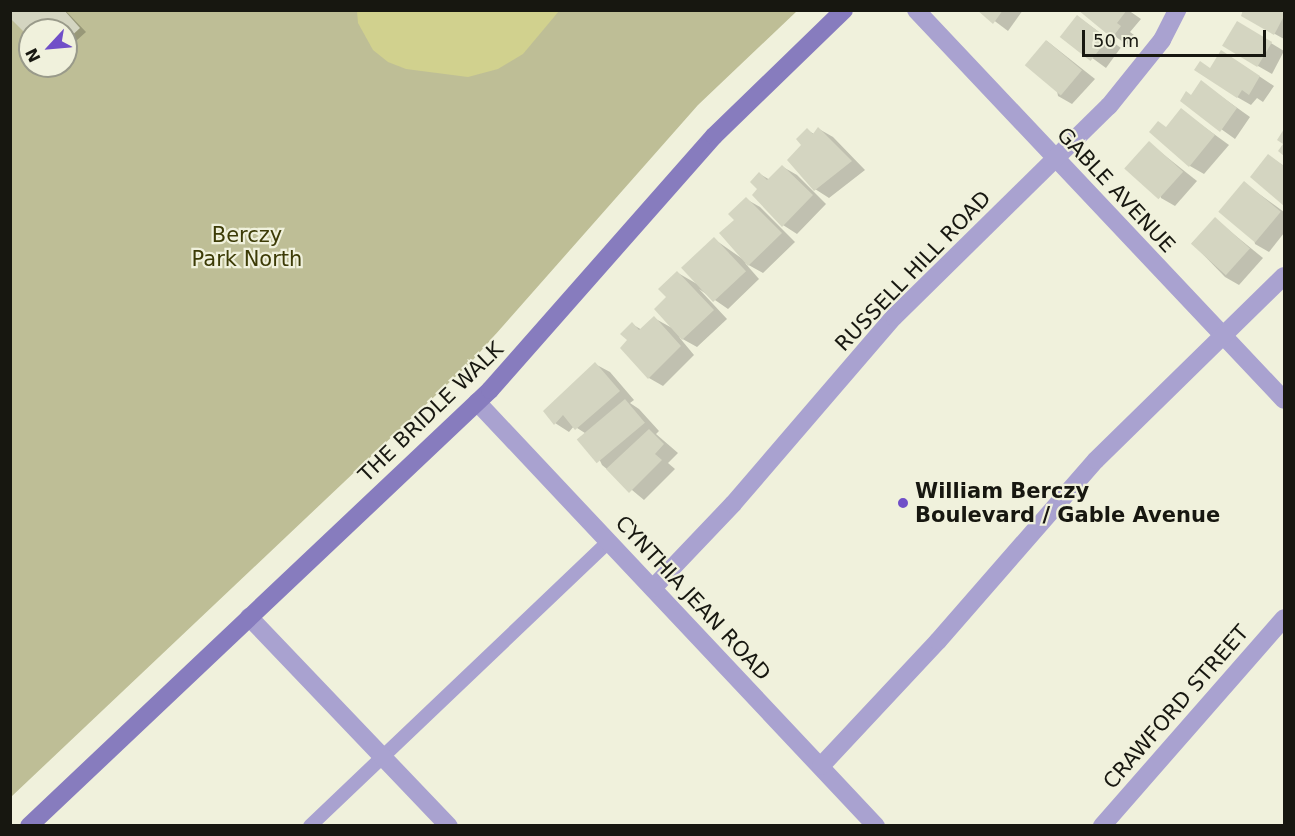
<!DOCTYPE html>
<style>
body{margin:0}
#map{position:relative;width:1295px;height:836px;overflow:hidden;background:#f0f1dc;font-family:"DejaVu Sans",sans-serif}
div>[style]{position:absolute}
.green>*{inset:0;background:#bebe96}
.water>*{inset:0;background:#d1d18e}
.shadow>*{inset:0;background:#0003;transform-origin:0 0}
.building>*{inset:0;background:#d4d5c1;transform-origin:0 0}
.lane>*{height:14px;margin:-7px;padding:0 7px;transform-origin:7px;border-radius:7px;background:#a9a2d0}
.street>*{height:18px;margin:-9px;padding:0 9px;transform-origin:9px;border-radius:9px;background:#a9a2d0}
.secondary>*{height:18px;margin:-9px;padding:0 9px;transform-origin:9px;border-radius:9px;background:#877cbe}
.dots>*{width:16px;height:16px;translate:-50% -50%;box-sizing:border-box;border:3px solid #f0f1dc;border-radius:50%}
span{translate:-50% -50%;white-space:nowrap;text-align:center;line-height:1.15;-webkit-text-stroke:4.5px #f0f1dc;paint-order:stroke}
.street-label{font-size:21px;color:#171710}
.park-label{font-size:21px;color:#3c3b06}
.poi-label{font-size:21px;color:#171710;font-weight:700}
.left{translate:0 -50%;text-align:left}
.frame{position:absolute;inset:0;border:12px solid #171710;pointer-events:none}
.north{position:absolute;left:18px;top:18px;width:60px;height:60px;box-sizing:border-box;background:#f0f1dc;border:2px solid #999a8a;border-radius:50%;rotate:244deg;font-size:16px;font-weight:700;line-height:24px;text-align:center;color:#171710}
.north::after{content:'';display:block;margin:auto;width:21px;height:27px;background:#704fc8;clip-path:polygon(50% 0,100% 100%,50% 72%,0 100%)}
.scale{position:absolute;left:1082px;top:30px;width:184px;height:27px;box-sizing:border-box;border:3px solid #171710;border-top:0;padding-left:8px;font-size:18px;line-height:21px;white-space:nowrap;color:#171710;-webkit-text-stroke:4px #f0f1dc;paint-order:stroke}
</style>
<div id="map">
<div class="green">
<i style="clip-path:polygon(evenodd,11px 11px,797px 11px,698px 105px,472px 361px,11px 797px,11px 11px,30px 30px,66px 30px,66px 66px,30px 66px,30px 30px)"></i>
</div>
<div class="water">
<i style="clip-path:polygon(357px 11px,357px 10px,559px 11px,523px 54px,498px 69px,468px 77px,406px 69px,388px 62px,373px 50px,358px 23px)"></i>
</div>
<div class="shadow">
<i style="clip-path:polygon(10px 10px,65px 10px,86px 32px,66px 50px,66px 30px,30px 30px,30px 36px)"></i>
<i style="clip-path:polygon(980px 10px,1023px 10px,1008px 31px)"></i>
<i style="clip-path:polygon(1128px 10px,1141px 19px,1130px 32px,1134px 35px,1127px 45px,1081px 11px)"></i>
<i style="clip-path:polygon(1245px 10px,1284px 10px,1284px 39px,1257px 24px)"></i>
<i style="left:1077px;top:16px;width:54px;height:25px;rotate:36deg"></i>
<i style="clip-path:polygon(1238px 23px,1284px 51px,1272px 74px,1258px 66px)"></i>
<i style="clip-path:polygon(1047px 41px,1095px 79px,1072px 104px,1058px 96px)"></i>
<i style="clip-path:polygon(1235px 60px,1274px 86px,1263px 102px,1257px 98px,1251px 105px,1237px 97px,1211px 69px)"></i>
<i style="clip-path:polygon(1201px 82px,1250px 117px,1235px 139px,1182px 101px,1192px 96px)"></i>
<i style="clip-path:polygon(1181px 110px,1229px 145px,1204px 174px,1190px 166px)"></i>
<i style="clip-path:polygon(819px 129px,833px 137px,865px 170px,829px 198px,815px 189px,803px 145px,807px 130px,814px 134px)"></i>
<i style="clip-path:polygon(1149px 143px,1197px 181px,1175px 206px,1161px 198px)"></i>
<i style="clip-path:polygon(1269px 156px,1284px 166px,1284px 204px,1252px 177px)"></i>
<i style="clip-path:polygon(783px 167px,797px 175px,826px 204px,797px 234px,783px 225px,759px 189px,760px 174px,770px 180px)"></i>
<i style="clip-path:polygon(1244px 183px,1284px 212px,1284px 233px,1269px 252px,1255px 244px)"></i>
<i style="clip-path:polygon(746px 199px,760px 207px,795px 242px,763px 273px,745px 263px,759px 279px,728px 309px,699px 289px,727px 319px,697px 347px,679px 337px,694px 355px,663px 386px,649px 378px,630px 340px,632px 324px,642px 330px,654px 318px,672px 328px,668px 298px,678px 273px,697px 284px,714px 239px,744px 260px,736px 220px)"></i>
<i style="clip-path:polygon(1215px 219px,1263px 258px,1239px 285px,1225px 277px,1192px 243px)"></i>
<i style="clip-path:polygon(595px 364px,610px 372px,634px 400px,630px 403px,639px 409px,659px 431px,656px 434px,678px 453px,668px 463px,675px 469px,644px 500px,602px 465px,588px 435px,574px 426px,569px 432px,555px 423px)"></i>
</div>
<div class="building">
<i style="clip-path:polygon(10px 10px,64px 10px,80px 28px,66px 41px,66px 30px,30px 30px,30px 38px,10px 18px)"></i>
<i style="clip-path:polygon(977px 10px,1003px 10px,993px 24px)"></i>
<i style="clip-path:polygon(1078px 10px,1127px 10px,1117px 23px,1121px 26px,1112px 38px)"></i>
<i style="clip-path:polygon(1243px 10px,1284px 10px,1284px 16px,1274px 35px,1241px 16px)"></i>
<i style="left:1077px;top:15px;width:39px;height:28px;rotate:38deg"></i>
<i style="left:1237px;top:21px;width:41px;height:29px;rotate:31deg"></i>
<i style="left:1046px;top:40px;width:47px;height:33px;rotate:40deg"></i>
<i style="clip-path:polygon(1221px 50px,1260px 76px,1249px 95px,1242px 90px,1237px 98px,1194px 70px,1200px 61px,1210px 68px)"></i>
<i style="clip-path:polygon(1201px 80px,1237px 108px,1220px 132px,1180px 101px,1186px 91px,1191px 95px)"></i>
<i style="clip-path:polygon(1181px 108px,1215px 135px,1189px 167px,1149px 132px,1158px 121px,1166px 127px)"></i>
<i style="clip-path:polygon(818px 127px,852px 161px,814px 191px,787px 160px,801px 145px,796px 139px,807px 128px,813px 134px)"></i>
<i style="clip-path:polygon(1284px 129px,1284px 156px,1278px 151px,1283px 144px,1277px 140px)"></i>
<i style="left:1149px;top:141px;width:46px;height:37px;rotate:42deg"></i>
<i style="clip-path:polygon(1268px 154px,1284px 166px,1284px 206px,1250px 177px)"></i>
<i style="clip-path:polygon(782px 165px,813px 195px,782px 227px,752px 195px,757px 189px,750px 182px,759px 172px,767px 180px)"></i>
<i style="left:1244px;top:181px;width:48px;height:40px;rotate:40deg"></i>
<i style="clip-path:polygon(746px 197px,782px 233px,748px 266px,719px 233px,734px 220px,728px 214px)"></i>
<i style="left:1215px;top:217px;width:47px;height:36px;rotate:42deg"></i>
<i style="left:714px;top:237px;width:47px;height:45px;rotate:47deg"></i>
<i style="clip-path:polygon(677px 271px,714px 310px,682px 340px,654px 309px,666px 297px,658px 289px)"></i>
<i style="clip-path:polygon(654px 316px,681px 346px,648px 379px,620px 348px,627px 340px,620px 334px,632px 322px,639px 330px)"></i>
<i style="clip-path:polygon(595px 362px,620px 391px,575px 430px,563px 415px,554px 425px,543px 411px)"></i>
<i style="left:625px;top:399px;width:31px;height:63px;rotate:50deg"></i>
<i style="clip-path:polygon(649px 429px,664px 444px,655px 454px,662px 460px,629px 493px,606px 469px)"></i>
</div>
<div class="lane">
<i style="left:310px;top:826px;width:413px;rotate:-43.6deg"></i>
</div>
<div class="street">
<i style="left:916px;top:10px;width:536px;rotate:46.66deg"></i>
<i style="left:477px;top:402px;width:582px;rotate:46.74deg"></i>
<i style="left:653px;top:588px;width:116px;rotate:-46.4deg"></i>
<i style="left:733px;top:504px;width:247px;rotate:-49.3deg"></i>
<i style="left:894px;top:317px;width:301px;rotate:-44.5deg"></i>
<i style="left:1109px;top:106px;width:85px;rotate:-51.2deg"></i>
<i style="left:1162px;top:40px;width:34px;rotate:-63deg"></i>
<i style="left:249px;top:617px;width:289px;rotate:46.3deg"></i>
<i style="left:821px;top:766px;width:171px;rotate:-46.9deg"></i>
<i style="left:938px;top:641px;width:240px;rotate:-48.9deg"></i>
<i style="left:1096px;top:460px;width:263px;rotate:-44.4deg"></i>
<i style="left:1102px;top:826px;width:276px;rotate:-48.8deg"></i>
</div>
<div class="secondary">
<i style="left:29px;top:826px;width:635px;rotate:-43.4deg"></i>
<i style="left:490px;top:390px;width:339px;rotate:-48.6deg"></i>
<i style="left:714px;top:136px;width:181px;rotate:-44.1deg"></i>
</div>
<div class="dots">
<i style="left:903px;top:503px;background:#704fc8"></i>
</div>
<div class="street-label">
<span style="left:1116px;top:190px;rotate:47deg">GABLE AVENUE</span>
<span style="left:913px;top:271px;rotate:-46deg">RUSSELL HILL ROAD</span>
<span style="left:431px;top:412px;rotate:-44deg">THE BRIDLE WALK</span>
<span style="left:693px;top:598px;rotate:47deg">CYNTHIA JEAN ROAD</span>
<span style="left:1176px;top:707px;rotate:-49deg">CRAWFORD STREET</span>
</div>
<div class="park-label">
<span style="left:247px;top:247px">Berczy<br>Park North</span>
</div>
<div class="poi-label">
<span class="left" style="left:915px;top:503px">William Berczy<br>Boulevard / Gable Avenue</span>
</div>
<div class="frame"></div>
<div class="north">N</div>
<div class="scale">50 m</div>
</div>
